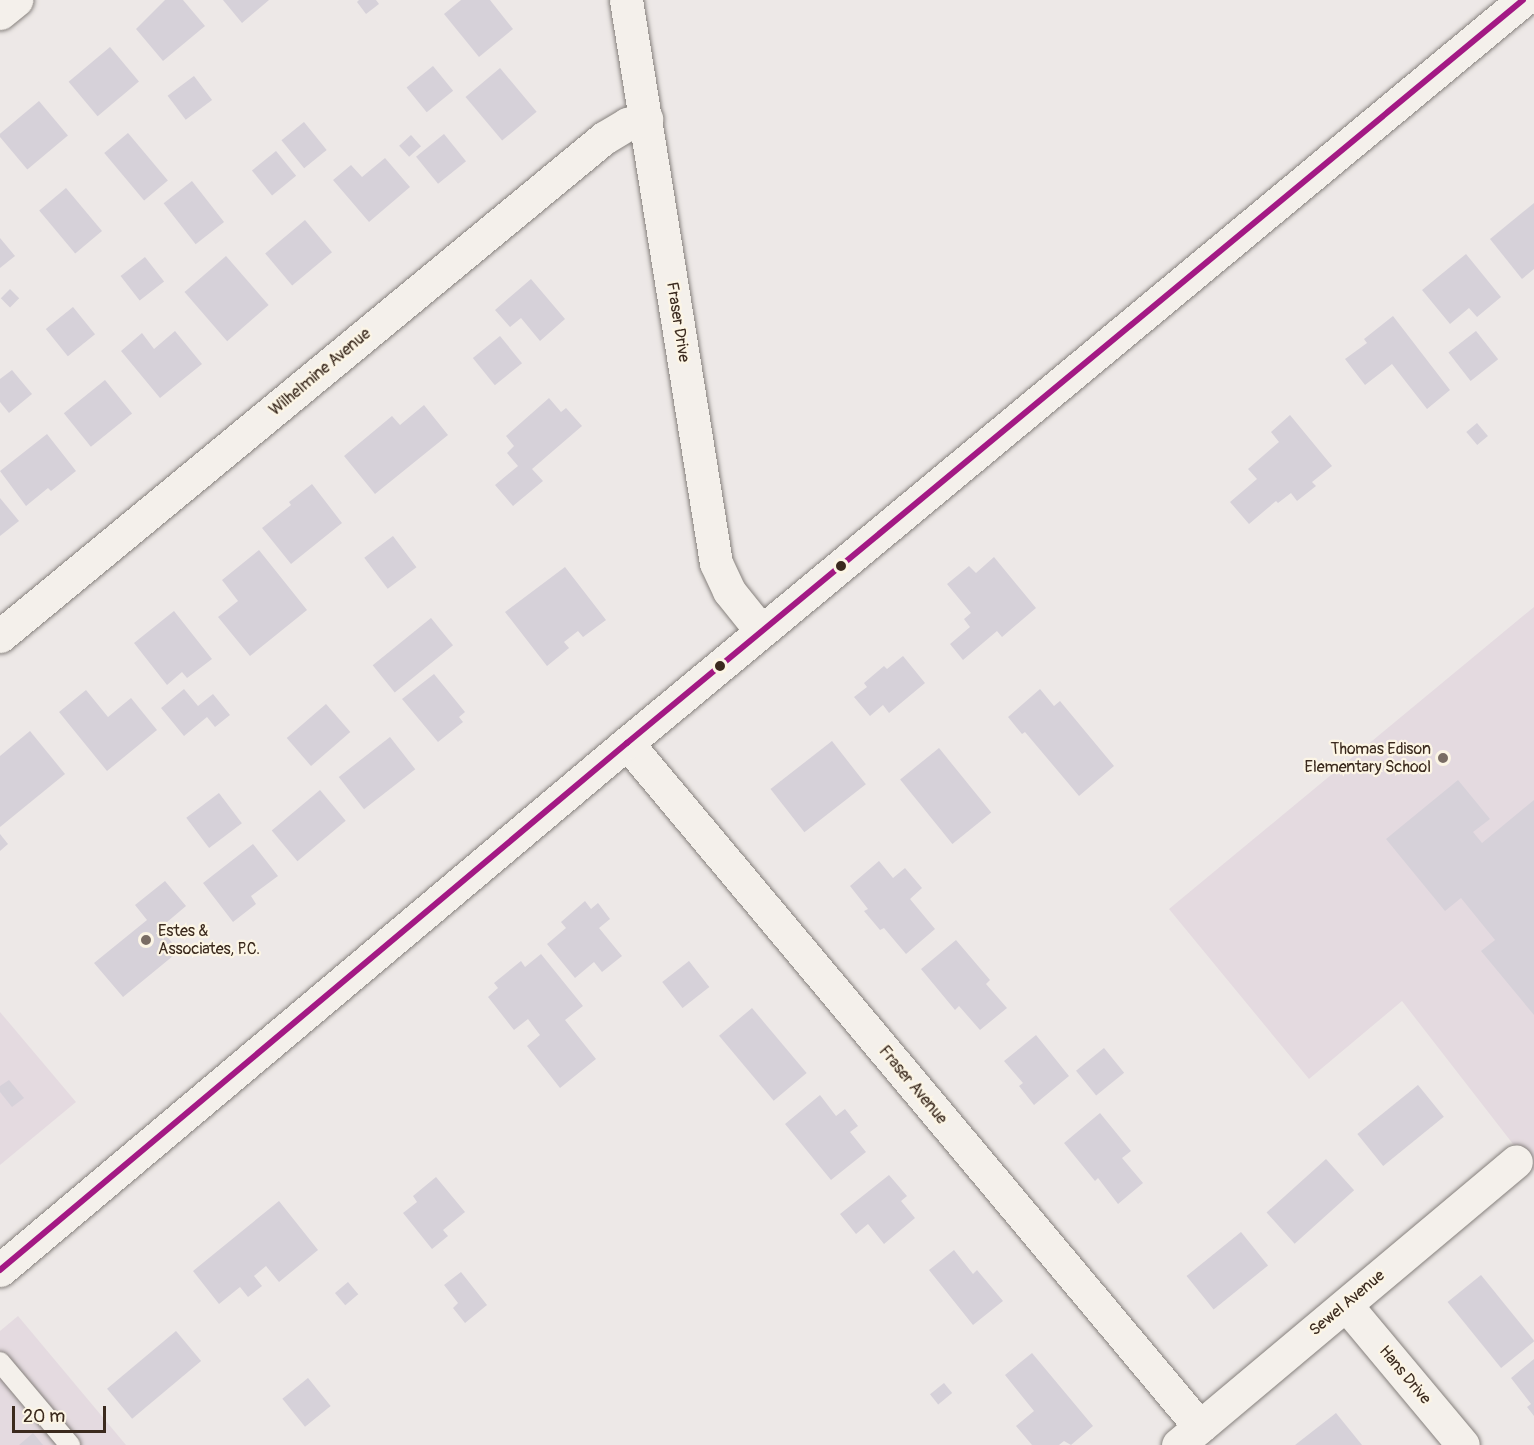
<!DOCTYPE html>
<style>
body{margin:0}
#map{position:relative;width:1534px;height:1445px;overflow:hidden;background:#ede8e7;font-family:Pangolin,sans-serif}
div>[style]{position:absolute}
.built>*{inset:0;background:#e4dae0}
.building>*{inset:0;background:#d6d1d9;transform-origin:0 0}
.roads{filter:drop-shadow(0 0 2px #86817d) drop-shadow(0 0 2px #86817d)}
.service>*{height:20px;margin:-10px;padding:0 10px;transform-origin:10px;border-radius:10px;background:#f4f0eb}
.minor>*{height:33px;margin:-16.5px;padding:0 16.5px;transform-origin:16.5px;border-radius:16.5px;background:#f4f0eb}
.secondary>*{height:33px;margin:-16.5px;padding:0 16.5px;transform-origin:16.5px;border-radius:16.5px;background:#f4f0eb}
.bus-1>*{height:6px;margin:-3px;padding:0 3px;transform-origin:3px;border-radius:3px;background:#a31984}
.dots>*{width:16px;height:16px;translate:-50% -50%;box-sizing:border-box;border:3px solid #fcf5e5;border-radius:50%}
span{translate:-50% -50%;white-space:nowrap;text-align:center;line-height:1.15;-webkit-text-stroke:4.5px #fcf5e5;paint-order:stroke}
.street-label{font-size:16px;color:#3b2a1e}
.poi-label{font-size:16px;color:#3b2a1e}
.right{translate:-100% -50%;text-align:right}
.left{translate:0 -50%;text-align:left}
.scale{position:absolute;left:12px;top:1406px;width:94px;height:27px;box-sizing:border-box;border:3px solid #3b2a1e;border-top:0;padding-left:8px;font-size:18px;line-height:21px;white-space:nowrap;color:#3b2a1e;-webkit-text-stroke:4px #fcf5e5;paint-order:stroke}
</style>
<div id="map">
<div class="built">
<i style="clip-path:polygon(1534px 607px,1534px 1171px,1402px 1001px,1309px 1079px,1169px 909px)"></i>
<i style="clip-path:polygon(0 1012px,76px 1102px,0 1165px)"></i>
<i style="clip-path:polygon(18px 1316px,126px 1445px,0 1445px,0 1331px)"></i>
</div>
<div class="building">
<i style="clip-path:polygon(165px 0,183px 0,205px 26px,163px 61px,136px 29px)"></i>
<i style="clip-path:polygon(223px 0,269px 0,242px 23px)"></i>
<i style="clip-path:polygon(359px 0,376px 0,379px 4px,366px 14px,357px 2px)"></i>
<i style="clip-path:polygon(461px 0,490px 0,513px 29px,479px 57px,444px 14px)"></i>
<i style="left:110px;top:47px;width:45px;height:54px;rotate:50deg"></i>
<i style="left:433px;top:66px;width:32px;height:34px;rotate:51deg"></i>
<i style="left:500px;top:68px;width:57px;height:45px;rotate:50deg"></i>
<i style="left:194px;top:76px;width:30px;height:33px;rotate:53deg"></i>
<i style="left:39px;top:101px;width:45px;height:53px;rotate:50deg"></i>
<i style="left:304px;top:122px;width:36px;height:29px;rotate:51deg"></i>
<i style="left:128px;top:133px;width:62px;height:31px;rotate:50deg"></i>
<i style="left:444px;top:134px;width:35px;height:36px;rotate:51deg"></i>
<i style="left:411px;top:135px;width:15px;height:16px;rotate:48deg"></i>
<i style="left:276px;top:151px;width:32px;height:31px;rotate:51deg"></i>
<i style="clip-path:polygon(385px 158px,410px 187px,369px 222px,333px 180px,351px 165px,362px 177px)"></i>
<i style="left:192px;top:181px;width:52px;height:36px;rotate:52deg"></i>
<i style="left:66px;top:188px;width:56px;height:35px;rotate:50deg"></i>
<i style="clip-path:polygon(1534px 203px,1534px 269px,1522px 279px,1490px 239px)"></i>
<i style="left:305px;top:220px;width:42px;height:52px;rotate:50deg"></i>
<i style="clip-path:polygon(0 238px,15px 256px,0 268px)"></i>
<i style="clip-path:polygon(1466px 254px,1501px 297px,1477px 317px,1469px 308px,1450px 324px,1422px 290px)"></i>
<i style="left:226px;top:256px;width:65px;height:55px;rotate:49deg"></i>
<i style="left:145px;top:257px;width:31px;height:31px;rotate:52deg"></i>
<i style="clip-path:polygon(531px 279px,565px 319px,540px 341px,521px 318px,510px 327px,495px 310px)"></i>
<i style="left:10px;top:289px;width:13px;height:13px;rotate:45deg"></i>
<i style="left:73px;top:307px;width:35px;height:35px;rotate:51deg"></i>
<i style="clip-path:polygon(1393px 316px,1450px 390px,1427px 409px,1392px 364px,1365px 385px,1345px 359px,1367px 343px,1364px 339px)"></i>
<i style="clip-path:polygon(175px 331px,202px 364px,160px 398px,121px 351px,142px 333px,154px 349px)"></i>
<i style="left:1476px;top:331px;width:36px;height:35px;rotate:52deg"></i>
<i style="left:500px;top:336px;width:35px;height:35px;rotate:51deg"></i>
<i style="clip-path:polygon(12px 370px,32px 394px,9px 413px,0 402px,0 379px)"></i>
<i style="left:105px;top:380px;width:43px;height:53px;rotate:51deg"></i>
<i style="clip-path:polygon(549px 398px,561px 412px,566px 408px,582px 426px,532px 469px,543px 481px,513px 506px,495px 485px,518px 466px,507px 453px,514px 446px,506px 436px)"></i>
<i style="clip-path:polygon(424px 405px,448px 435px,375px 494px,344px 456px,392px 416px,400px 425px)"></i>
<i style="clip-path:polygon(1290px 415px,1332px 466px,1312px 482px,1316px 486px,1297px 501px,1291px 493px,1278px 503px,1276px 501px,1249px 524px,1230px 502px,1257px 479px,1248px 469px,1279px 442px,1271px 432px)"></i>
<i style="left:1477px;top:423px;width:17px;height:14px;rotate:50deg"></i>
<i style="clip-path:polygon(47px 434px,76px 471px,51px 491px,48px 488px,26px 506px,0 471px)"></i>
<i style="clip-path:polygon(312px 484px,342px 523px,291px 564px,262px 528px,291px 505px,289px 502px)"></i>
<i style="clip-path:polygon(0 498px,19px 521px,0 536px)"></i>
<i style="left:393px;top:536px;width:39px;height:36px;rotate:53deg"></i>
<i style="clip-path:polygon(259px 550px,307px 610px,250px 656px,218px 617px,238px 601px,222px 580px)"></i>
<i style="clip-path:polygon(994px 557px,1036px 608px,1002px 637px,997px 631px,963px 660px,950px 644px,970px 627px,964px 619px,971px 613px,947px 584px,969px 566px,976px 573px)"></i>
<i style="clip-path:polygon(565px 567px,606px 620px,583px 637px,578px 631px,564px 642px,569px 648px,547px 666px,505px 612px)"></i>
<i style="clip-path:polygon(174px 611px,212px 659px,187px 678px,182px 672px,167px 685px,134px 643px)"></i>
<i style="left:431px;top:618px;width:35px;height:75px;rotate:51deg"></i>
<i style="clip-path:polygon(903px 656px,925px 683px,889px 713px,883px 705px,870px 716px,854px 697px,867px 687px,864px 683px,884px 666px,887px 669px)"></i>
<i style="clip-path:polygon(434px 674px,465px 712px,459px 717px,463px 722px,438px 742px,402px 699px)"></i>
<i style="clip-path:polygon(184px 689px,198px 706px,213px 694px,230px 715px,215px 727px,207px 717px,184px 736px,161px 708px)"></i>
<i style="clip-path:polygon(1040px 689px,1054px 706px,1060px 701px,1114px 766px,1079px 796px,1025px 732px,1022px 734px,1008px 717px)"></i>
<i style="clip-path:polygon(86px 690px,108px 717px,131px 698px,157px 730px,107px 771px,59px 712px)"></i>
<i style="left:326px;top:704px;width:37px;height:52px;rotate:49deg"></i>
<i style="clip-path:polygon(30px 731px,65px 774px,0 827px,0 756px)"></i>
<i style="left:390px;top:737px;width:41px;height:65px;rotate:52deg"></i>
<i style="left:832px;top:741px;width:55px;height:78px;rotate:52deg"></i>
<i style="left:939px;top:748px;width:83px;height:50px;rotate:51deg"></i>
<i style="clip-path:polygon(1458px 780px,1490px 819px,1473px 832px,1482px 843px,1534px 800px,1534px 1015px,1481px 951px,1495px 940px,1461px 898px,1445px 911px,1386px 839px)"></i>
<i style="left:320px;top:790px;width:40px;height:63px;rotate:50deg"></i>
<i style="left:219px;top:793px;width:38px;height:41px;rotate:53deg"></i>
<i style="clip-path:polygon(0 834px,8px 844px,0 851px)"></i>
<i style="clip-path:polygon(253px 844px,278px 876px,251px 896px,256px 904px,233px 922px,203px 883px)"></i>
<i style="clip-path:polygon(879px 861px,893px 878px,905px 868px,922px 888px,910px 899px,935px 929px,906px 954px,884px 928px,880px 930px,864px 911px,868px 909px,850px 886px)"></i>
<i style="clip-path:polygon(165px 881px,186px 906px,160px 928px,179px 951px,123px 997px,94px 963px,147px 920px,135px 905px)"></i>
<i style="clip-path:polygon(585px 901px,591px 909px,598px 903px,610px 919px,599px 928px,622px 956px,602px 972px,594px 962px,575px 978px,547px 944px,566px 928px,561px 922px)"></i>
<i style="clip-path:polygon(956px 940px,990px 980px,986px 984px,1007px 1008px,980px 1030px,959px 1006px,955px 1010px,921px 969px)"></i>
<i style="clip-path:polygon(541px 954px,583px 1006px,565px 1020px,596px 1059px,560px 1088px,527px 1046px,540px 1035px,528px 1019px,514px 1030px,488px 997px,498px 988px,494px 983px,521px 961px,525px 967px)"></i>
<i style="left:689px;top:961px;width:33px;height:34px;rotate:52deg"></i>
<i style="left:752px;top:1008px;width:85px;height:43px;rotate:50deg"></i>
<i style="clip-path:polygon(1036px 1035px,1069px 1076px,1034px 1105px,1019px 1086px,1023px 1083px,1004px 1061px)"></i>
<i style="left:1104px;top:1048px;width:32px;height:36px;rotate:51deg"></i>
<i style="clip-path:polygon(9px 1080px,24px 1098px,12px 1107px,0 1092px,0 1086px)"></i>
<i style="left:1418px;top:1085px;width:41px;height:78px;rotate:51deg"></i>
<i style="clip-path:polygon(820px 1095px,836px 1116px,845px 1109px,858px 1126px,850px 1132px,866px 1152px,831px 1180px,785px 1124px)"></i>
<i style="clip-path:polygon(1100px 1113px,1131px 1151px,1122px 1158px,1143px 1183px,1118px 1204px,1098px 1178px,1095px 1181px,1064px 1143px)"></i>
<i style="left:1326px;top:1159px;width:42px;height:80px;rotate:48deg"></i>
<i style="clip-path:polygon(889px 1175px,907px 1196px,901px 1201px,915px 1218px,884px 1244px,868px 1224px,856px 1234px,840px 1214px)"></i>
<i style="clip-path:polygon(436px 1177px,465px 1212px,443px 1230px,448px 1236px,432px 1249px,403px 1213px,417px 1202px,413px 1196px)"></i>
<i style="clip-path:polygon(279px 1201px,318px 1250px,279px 1282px,266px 1266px,254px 1276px,262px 1286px,248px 1297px,240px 1287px,219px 1304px,193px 1271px)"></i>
<i style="left:1241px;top:1232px;width:43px;height:70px;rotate:51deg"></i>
<i style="clip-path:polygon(954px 1250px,973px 1274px,977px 1270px,1003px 1301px,973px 1325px,929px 1270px)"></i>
<i style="clip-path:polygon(461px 1272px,487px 1305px,465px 1323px,453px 1308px,458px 1303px,444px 1285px)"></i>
<i style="left:1481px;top:1275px;width:85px;height:43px;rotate:51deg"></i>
<i style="left:348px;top:1282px;width:16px;height:17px;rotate:50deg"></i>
<i style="left:176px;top:1331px;width:39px;height:90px;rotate:50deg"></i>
<i style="clip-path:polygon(1032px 1353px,1093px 1426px,1071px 1445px,1064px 1441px,1059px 1445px,1032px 1445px,1016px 1426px,1034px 1411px,1005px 1375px)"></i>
<i style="clip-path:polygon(1534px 1359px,1534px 1416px,1527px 1407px,1531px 1404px,1511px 1378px)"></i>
<i style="left:308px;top:1378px;width:36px;height:33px;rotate:51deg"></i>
<i style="left:944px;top:1383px;width:13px;height:18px;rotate:51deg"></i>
<i style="clip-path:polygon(1336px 1413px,1362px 1445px,1295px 1445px)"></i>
<i style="clip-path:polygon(33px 1433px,43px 1445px,19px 1445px)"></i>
</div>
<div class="roads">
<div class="service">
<i style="left:0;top:1362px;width:109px;rotate:49.9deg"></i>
</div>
<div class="minor">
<i style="left:626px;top:0;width:570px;rotate:80.92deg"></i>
<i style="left:716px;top:563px;width:31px;rotate:65deg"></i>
<i style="left:729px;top:591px;width:51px;rotate:51.3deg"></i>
<i style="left:0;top:13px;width:21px;rotate:-39deg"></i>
<i style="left:0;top:636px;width:783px;rotate:-39.51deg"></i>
<i style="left:604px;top:138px;width:27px;rotate:-31deg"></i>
<i style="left:627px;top:124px;width:20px;rotate:-15deg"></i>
<i style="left:627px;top:743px;width:892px;rotate:50.05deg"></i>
<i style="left:1346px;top:1305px;width:182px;rotate:50.1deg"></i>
<i style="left:1178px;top:1445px;width:441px;rotate:-40deg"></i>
</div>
<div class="secondary">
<i style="left:0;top:1270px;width:819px;rotate:-40.05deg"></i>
<i style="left:627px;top:743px;width:1164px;rotate:-39.67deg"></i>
</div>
</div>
<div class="bus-1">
<i style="left:0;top:1270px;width:819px;rotate:-40.05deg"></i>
<i style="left:627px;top:743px;width:1164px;rotate:-39.67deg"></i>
</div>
<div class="dots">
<i style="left:841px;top:566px;background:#3b2a1e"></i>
<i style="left:720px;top:666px;background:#3b2a1e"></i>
<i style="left:1443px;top:758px;background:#796c64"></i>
<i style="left:146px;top:940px;background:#796c64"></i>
</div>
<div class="street-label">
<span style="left:678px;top:322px;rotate:81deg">Fraser Drive</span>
<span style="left:320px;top:372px;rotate:-40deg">Wilhelmine Avenue</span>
<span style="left:913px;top:1085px;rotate:50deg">Fraser Avenue</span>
<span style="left:1347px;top:1303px;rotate:-40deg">Sewel Avenue</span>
<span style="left:1405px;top:1375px;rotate:50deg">Hans Drive</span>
</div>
<div class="poi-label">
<span class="right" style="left:1431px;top:758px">Thomas Edison<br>Elementary School</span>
<span class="left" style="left:158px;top:940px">Estes &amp;<br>Associates, P.C.</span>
</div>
<div class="scale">20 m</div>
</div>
